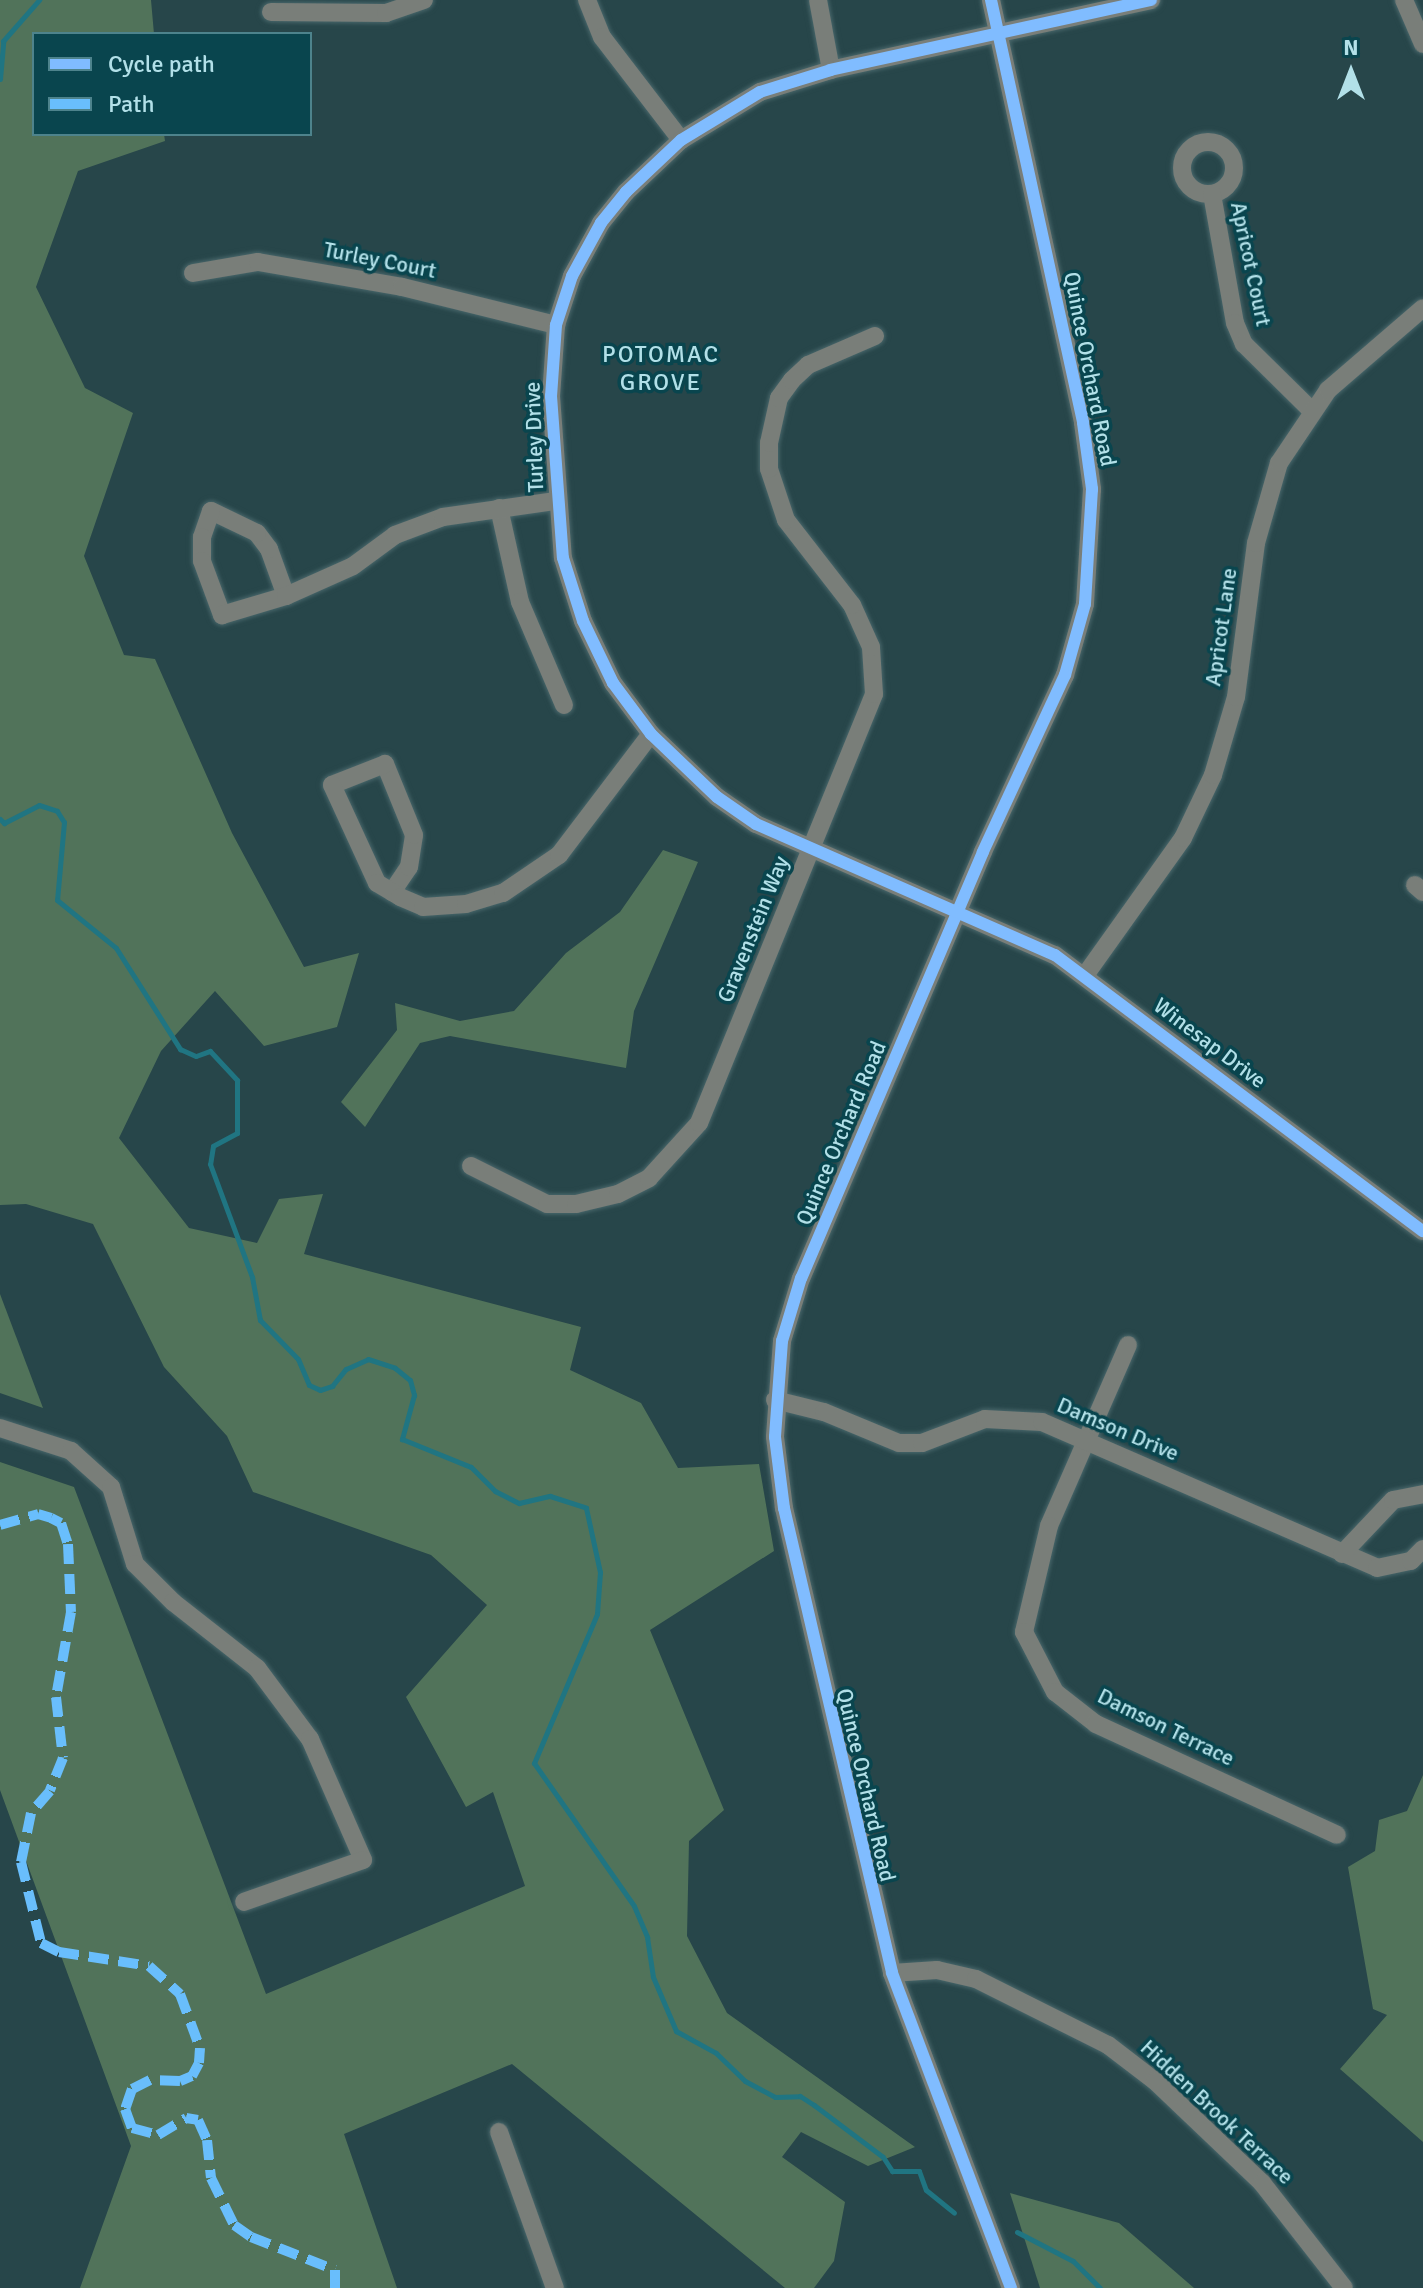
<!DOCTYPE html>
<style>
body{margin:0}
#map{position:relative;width:1423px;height:2288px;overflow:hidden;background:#27464a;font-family:Signika,sans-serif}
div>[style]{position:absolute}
.green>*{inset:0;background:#51735a}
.stream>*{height:5px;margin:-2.5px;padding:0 2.5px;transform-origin:2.5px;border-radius:2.5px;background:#207582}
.roads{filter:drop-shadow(0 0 2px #48666a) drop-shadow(0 0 2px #48666a)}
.minor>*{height:18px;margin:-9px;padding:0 9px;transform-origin:9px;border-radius:9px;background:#797e79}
.minor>.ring{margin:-9px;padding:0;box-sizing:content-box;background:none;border:18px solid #797e79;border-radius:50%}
.quiet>*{height:10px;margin-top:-5px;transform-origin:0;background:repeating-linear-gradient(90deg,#69befc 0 20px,transparent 0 30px)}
.cycleway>*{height:12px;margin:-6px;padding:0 6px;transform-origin:6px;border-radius:6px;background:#80bcff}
span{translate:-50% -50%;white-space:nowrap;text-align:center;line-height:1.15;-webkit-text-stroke:7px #09454e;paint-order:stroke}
.street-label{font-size:22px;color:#b2e0e8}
.neighbourhood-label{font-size:24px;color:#b2e0e8;letter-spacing:2px}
.legend{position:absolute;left:32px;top:32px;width:280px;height:104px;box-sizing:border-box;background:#09454e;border:2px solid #4d838c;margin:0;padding:10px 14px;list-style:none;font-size:24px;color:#b2e0e8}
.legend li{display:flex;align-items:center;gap:16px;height:40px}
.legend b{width:40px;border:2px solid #4d838c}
.north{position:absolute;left:1311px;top:32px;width:80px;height:80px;-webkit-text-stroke:6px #09454e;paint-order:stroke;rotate:0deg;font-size:22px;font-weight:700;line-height:32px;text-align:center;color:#b2e0e8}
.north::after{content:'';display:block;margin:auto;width:28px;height:36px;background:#b2e0e8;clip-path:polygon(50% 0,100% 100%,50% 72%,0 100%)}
</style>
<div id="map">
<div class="green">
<i style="clip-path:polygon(0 0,151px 0,154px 34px,34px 34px,34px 134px,164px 134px,165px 141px,78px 171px,36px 287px,85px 388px,133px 413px,84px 556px,124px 655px,155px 659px,232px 833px,304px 967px,359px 953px,337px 1027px,264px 1046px,215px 991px,161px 1051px,119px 1138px,189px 1228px,257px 1243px,279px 1199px,323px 1194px,304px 1254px,581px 1327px,570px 1370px,641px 1403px,678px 1468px,759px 1464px,774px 1551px,650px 1630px,724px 1810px,689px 1841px,687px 1936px,727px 2013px,915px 2147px,868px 2166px,801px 2132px,782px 2157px,845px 2202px,834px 2261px,814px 2288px,785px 2288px,512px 2064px,344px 2134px,397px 2288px,80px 2288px,131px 2146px,0 1790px,0 1462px,74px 1487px,266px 1994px,525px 1886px,493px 1792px,466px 1807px,406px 1697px,487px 1605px,431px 1555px,253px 1492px,227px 1436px,164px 1367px,93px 1224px,26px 1204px,0 1205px)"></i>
<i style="clip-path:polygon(663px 850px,698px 862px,634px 1011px,626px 1068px,450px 1036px,420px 1043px,365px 1127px,341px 1102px,397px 1030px,395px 1003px,460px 1021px,514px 1011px,566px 953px,620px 912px)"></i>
<i style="clip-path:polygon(0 1294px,43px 1408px,0 1393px)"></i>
<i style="clip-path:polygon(1423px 1775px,1423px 2142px,1340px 2069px,1387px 2015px,1373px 2009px,1348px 1867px,1375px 1851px,1379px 1820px,1407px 1811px)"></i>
<i style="clip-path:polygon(1010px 2193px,1119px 2223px,1194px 2288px,1040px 2288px)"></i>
</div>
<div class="stream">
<i style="left:0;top:79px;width:38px;rotate:-85deg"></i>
<i style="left:3px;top:41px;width:55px;rotate:-48.7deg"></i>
<i style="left:0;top:819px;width:6px;rotate:45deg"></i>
<i style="left:4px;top:823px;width:39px;rotate:-27deg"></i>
<i style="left:39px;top:805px;width:19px;rotate:18deg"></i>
<i style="left:57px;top:811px;width:13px;rotate:58deg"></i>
<i style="left:64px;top:822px;width:78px;rotate:95.1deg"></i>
<i style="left:57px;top:900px;width:76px;rotate:39.1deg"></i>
<i style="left:116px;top:948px;width:120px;rotate:57.6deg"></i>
<i style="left:180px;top:1049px;width:17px;rotate:24deg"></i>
<i style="left:196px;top:1056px;width:15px;rotate:-20deg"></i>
<i style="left:210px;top:1051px;width:40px;rotate:47deg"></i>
<i style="left:237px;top:1080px;width:53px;rotate:90deg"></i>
<i style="left:237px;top:1133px;width:27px;rotate:152deg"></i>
<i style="left:213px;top:1146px;width:18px;rotate:99deg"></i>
<i style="left:210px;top:1164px;width:121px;rotate:69.6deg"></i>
<i style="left:252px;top:1277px;width:44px;rotate:79.5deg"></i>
<i style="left:260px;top:1320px;width:54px;rotate:45.7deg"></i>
<i style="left:298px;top:1359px;width:28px;rotate:67deg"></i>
<i style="left:309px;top:1385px;width:12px;rotate:24deg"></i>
<i style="left:320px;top:1390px;width:13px;rotate:-18deg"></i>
<i style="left:332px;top:1386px;width:22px;rotate:-51deg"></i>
<i style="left:346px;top:1369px;width:24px;rotate:-24deg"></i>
<i style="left:368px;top:1359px;width:28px;rotate:18deg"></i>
<i style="left:395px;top:1368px;width:19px;rotate:39deg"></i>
<i style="left:410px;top:1380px;width:16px;rotate:75deg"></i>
<i style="left:414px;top:1395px;width:46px;rotate:105.3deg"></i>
<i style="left:402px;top:1439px;width:74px;rotate:22.1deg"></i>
<i style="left:471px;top:1467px;width:34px;rotate:45deg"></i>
<i style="left:495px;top:1491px;width:27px;rotate:27deg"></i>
<i style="left:519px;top:1503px;width:32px;rotate:-13deg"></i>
<i style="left:550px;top:1496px;width:38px;rotate:18deg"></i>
<i style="left:586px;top:1508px;width:66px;rotate:77.7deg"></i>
<i style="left:600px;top:1572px;width:42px;rotate:94.1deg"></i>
<i style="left:597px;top:1614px;width:162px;rotate:112.9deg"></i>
<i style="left:534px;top:1763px;width:174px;rotate:55deg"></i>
<i style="left:634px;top:1906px;width:34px;rotate:67deg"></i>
<i style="left:647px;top:1937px;width:40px;rotate:81.5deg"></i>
<i style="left:653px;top:1977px;width:59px;rotate:66.9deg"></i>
<i style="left:676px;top:2031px;width:46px;rotate:28.8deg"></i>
<i style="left:716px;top:2053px;width:40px;rotate:44deg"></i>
<i style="left:745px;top:2081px;width:34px;rotate:28deg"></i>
<i style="left:775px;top:2097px;width:25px;rotate:-2deg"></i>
<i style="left:800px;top:2096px;width:17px;rotate:33deg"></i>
<i style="left:814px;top:2105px;width:86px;rotate:37deg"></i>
<i style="left:883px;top:2157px;width:17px;rotate:57deg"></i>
<i style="left:892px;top:2171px;width:27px"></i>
<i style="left:919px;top:2171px;width:20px;rotate:70deg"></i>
<i style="left:926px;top:2190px;width:36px;rotate:39deg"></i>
<i style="left:1017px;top:2232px;width:63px;rotate:27.4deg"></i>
<i style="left:1073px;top:2261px;width:38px;rotate:45deg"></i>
</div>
<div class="roads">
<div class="minor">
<i style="left:587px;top:0;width:40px;rotate:68deg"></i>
<i style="left:602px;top:37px;width:130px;rotate:52.5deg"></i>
<i style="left:818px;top:0;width:71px;rotate:79.5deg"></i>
<i style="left:991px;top:0;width:433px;rotate:77.7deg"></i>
<i style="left:1083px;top:423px;width:67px;rotate:82.2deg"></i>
<i style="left:1092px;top:489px;width:115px;rotate:93.5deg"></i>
<i style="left:1085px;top:604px;width:74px;rotate:105.7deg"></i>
<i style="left:1065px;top:675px;width:195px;rotate:114.9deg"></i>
<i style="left:983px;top:852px;width:463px;rotate:113.1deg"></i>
<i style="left:801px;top:1278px;width:66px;rotate:106.8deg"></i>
<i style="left:782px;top:1341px;width:96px;rotate:94.2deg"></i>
<i style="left:775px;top:1437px;width:72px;rotate:82.8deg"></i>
<i style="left:784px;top:1508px;width:477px;rotate:76.9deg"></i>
<i style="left:892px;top:1973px;width:337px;rotate:69.3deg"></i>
<i style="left:1151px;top:0;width:328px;rotate:167.7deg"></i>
<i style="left:831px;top:70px;width:74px;rotate:162.8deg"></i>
<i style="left:760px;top:92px;width:92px;rotate:148.7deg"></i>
<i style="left:681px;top:140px;width:76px;rotate:136.6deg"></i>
<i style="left:626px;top:192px;width:40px;rotate:129deg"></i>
<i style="left:601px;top:223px;width:60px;rotate:118.7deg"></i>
<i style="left:572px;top:276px;width:52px;rotate:108.1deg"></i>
<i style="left:556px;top:325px;width:71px;rotate:94deg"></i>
<i style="left:551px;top:396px;width:162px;rotate:85.8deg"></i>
<i style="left:563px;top:558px;width:66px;rotate:72.4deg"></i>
<i style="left:583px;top:621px;width:69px;rotate:64.2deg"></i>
<i style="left:613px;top:683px;width:64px;rotate:53.3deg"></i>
<i style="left:651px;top:734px;width:91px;rotate:43.7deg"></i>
<i style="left:717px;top:797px;width:47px;rotate:34.7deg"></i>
<i style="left:756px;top:824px;width:326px;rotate:23.7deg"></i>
<i style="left:1055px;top:955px;width:460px;rotate:36.9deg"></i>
<i style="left:1404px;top:0;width:48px;rotate:66.6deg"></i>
<i style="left:271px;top:12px;width:115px;rotate:0.5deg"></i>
<i style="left:386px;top:13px;width:40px;rotate:-18.9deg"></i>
<i class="ring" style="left:1182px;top:142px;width:34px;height:34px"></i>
<i style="left:1212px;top:194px;width:131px;rotate:79.9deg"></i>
<i style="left:1235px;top:323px;width:23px;rotate:67deg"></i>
<i style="left:1244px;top:344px;width:95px;rotate:44.6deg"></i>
<i style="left:193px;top:273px;width:66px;rotate:-9.6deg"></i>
<i style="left:258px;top:262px;width:146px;rotate:9.8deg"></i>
<i style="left:402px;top:287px;width:159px;rotate:13.9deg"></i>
<i style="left:499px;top:508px;width:96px;rotate:77.4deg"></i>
<i style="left:520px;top:602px;width:112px;rotate:66.9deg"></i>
<i style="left:286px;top:596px;width:50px;rotate:-109.9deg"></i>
<i style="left:269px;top:549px;width:20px;rotate:-127deg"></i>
<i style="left:257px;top:533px;width:51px;rotate:-154.4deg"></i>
<i style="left:211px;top:511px;width:28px;rotate:109deg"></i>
<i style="left:202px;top:537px;width:24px;rotate:90deg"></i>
<i style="left:202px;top:561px;width:58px;rotate:69.7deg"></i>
<i style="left:222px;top:615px;width:67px;rotate:-16.5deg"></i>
<i style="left:286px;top:596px;width:73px;rotate:-24.1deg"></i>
<i style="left:353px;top:566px;width:52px;rotate:-36.4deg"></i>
<i style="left:395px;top:535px;width:51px;rotate:-20.6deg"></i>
<i style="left:443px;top:517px;width:114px;rotate:-8.1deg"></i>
<i style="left:1415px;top:885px;width:11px;rotate:41deg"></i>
<i style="left:392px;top:892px;width:30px;rotate:-56deg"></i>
<i style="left:409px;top:867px;width:32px;rotate:-81deg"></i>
<i style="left:414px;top:835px;width:77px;rotate:-112.2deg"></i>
<i style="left:385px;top:764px;width:57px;rotate:158.4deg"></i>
<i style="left:332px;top:785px;width:108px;rotate:65.3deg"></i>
<i style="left:377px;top:883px;width:27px;rotate:31deg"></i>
<i style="left:400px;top:897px;width:25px;rotate:23deg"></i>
<i style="left:423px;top:907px;width:43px;rotate:-4deg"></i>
<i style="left:466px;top:904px;width:39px;rotate:-17deg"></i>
<i style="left:503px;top:893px;width:68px;rotate:-34.2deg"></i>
<i style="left:559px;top:855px;width:152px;rotate:-52.8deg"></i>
<i style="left:1086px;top:974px;width:167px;rotate:-54.5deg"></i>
<i style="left:1183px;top:838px;width:70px;rotate:-64.5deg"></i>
<i style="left:1213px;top:775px;width:81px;rotate:-73.6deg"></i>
<i style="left:1236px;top:697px;width:155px;rotate:-82.6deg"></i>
<i style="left:1256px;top:543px;width:83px;rotate:-74deg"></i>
<i style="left:1279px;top:463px;width:88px;rotate:-56.1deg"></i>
<i style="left:1328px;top:390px;width:125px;rotate:-40.8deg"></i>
<i style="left:471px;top:1166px;width:85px;rotate:26.6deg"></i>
<i style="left:547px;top:1204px;width:29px"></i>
<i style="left:576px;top:1204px;width:43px;rotate:-13.4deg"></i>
<i style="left:618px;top:1194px;width:35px;rotate:-27deg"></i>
<i style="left:649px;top:1178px;width:74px;rotate:-47.7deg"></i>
<i style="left:699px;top:1123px;width:463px;rotate:-67.8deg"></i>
<i style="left:874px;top:694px;width:47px;rotate:-93.7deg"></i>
<i style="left:871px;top:647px;width:46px;rotate:-114.3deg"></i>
<i style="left:852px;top:605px;width:108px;rotate:-127.8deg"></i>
<i style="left:786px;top:520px;width:54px;rotate:-108.4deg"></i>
<i style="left:769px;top:469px;width:26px;rotate:-90deg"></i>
<i style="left:769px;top:443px;width:46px;rotate:-77.5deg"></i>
<i style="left:779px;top:398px;width:22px;rotate:-54deg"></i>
<i style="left:792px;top:380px;width:22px;rotate:-43deg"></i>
<i style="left:808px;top:365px;width:73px;rotate:-23.4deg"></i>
<i style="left:1128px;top:1345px;width:197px;rotate:113.6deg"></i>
<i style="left:1049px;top:1526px;width:109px;rotate:103.3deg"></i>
<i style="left:1024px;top:1632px;width:68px;rotate:62.7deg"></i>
<i style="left:1055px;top:1692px;width:52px;rotate:38deg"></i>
<i style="left:1096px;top:1724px;width:265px;rotate:24.7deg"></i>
<i style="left:775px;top:1400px;width:50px;rotate:13.8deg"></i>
<i style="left:824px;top:1412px;width:81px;rotate:22.5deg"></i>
<i style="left:899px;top:1443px;width:23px"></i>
<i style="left:922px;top:1443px;width:67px;rotate:-20.9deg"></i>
<i style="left:985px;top:1419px;width:57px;rotate:3deg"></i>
<i style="left:1042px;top:1422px;width:365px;rotate:23.5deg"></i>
<i style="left:1377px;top:1568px;width:35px;rotate:-12deg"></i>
<i style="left:1411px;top:1561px;width:17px;rotate:-45deg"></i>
<i style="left:0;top:1428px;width:75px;rotate:17.9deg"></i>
<i style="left:71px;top:1451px;width:54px;rotate:42deg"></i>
<i style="left:111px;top:1487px;width:81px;rotate:72.7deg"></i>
<i style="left:135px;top:1564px;width:54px;rotate:45deg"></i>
<i style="left:173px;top:1602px;width:107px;rotate:38.2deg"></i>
<i style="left:257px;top:1668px;width:89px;rotate:53.3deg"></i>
<i style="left:310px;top:1739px;width:132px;rotate:66.3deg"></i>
<i style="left:363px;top:1860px;width:126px;rotate:160.6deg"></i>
<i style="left:1342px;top:1554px;width:74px;rotate:-46.6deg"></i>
<i style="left:1393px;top:1500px;width:31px;rotate:-11deg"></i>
<i style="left:892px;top:1973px;width:45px;rotate:-3.8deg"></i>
<i style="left:937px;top:1970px;width:40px;rotate:13deg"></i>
<i style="left:976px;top:1979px;width:148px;rotate:26.6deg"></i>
<i style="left:1108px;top:2045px;width:59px;rotate:37.5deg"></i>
<i style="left:1155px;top:2081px;width:148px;rotate:43.6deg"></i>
<i style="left:1262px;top:2183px;width:133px;rotate:52deg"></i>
<i style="left:499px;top:2132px;width:166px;rotate:70.3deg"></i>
</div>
</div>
<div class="quiet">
<i style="left:0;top:1525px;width:40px;rotate:-16deg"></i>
<i style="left:38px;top:1514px;width:14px;rotate:17deg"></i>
<i style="left:51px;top:1518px;width:11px;rotate:27deg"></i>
<i style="left:61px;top:1523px;width:22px;rotate:72deg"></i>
<i style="left:68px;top:1544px;width:68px;rotate:87.5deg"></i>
<i style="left:71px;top:1612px;width:86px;rotate:100deg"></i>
<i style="left:56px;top:1697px;width:61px;rotate:83.5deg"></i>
<i style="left:63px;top:1758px;width:35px;rotate:112deg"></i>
<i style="left:50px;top:1791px;width:29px;rotate:131deg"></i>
<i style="left:31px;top:1813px;width:50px;rotate:101.5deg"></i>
<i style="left:21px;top:1862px;width:83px;rotate:76.1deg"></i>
<i style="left:41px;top:1943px;width:20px;rotate:27deg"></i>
<i style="left:59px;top:1952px;width:91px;rotate:8.8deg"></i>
<i style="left:149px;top:1966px;width:42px;rotate:42.1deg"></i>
<i style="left:180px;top:1994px;width:58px;rotate:69.7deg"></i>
<i style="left:200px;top:2048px;width:15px;rotate:94deg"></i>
<i style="left:199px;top:2063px;width:15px;rotate:118deg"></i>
<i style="left:192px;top:2076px;width:13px;rotate:157deg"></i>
<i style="left:180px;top:2081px;width:30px;rotate:-178deg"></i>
<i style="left:150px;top:2080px;width:20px;rotate:153deg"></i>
<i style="left:132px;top:2089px;width:21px;rotate:109deg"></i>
<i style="left:125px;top:2109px;width:20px;rotate:70deg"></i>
<i style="left:132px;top:2128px;width:27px;rotate:15deg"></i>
<i style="left:158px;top:2135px;width:33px;rotate:-31deg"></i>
<i style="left:186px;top:2118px;width:12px;rotate:9deg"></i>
<i style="left:198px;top:2120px;width:22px;rotate:66deg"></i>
<i style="left:207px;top:2140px;width:38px;rotate:84deg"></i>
<i style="left:211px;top:2178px;width:52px;rotate:63.9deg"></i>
<i style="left:234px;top:2225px;width:21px;rotate:35deg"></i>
<i style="left:251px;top:2237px;width:90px;rotate:21.4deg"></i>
<i style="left:335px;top:2270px;width:18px;rotate:90deg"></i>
</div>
<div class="cycleway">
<i style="left:991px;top:0;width:433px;rotate:77.7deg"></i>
<i style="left:1083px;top:423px;width:67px;rotate:82.2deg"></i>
<i style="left:1092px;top:489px;width:115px;rotate:93.5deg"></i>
<i style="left:1085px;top:604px;width:74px;rotate:105.7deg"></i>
<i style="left:1065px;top:675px;width:195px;rotate:114.9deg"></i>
<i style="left:983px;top:852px;width:463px;rotate:113.1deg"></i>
<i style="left:801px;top:1278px;width:66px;rotate:106.8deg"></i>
<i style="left:782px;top:1341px;width:96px;rotate:94.2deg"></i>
<i style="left:775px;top:1437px;width:72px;rotate:82.8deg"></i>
<i style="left:784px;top:1508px;width:477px;rotate:76.9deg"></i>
<i style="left:892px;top:1973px;width:337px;rotate:69.3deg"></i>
<i style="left:1151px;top:0;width:328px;rotate:167.7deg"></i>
<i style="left:831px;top:70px;width:74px;rotate:162.8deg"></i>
<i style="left:760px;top:92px;width:92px;rotate:148.7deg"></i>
<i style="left:681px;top:140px;width:76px;rotate:136.6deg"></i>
<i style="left:626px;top:192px;width:40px;rotate:129deg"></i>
<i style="left:601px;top:223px;width:60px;rotate:118.7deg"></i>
<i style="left:572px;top:276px;width:52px;rotate:108.1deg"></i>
<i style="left:556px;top:325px;width:71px;rotate:94deg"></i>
<i style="left:551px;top:396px;width:162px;rotate:85.8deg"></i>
<i style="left:563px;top:558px;width:66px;rotate:72.4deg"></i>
<i style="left:583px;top:621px;width:69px;rotate:64.2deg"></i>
<i style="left:613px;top:683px;width:64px;rotate:53.3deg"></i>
<i style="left:651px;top:734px;width:91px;rotate:43.7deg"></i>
<i style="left:717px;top:797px;width:47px;rotate:34.7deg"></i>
<i style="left:756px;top:824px;width:326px;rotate:23.7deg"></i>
<i style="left:1055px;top:955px;width:460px;rotate:36.9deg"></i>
</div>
<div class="street-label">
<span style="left:380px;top:260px;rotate:11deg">Turley Court</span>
<span style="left:1251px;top:264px;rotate:78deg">Apricot Court</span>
<span style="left:1090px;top:369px;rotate:79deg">Quince Orchard Road</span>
<span style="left:534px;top:437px;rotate:-92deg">Turley Drive</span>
<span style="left:1221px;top:627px;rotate:-82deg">Apricot Lane</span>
<span style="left:753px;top:929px;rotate:-68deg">Gravenstein Way</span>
<span style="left:1210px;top:1043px;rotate:37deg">Winesap Drive</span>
<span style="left:841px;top:1133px;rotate:-67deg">Quince Orchard Road</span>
<span style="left:1118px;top:1429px;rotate:23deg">Damson Drive</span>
<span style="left:1166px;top:1727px;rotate:26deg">Damson Terrace</span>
<span style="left:866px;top:1785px;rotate:77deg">Quince Orchard Road</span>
<span style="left:1217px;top:2112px;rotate:43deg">Hidden Brook Terrace</span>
</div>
<div class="neighbourhood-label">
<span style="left:661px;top:369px">POTOMAC<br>GROVE</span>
</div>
<ul class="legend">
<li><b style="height:10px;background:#80bcff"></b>Cycle path</li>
<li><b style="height:10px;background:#69befc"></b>Path</li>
</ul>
<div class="north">N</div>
</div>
